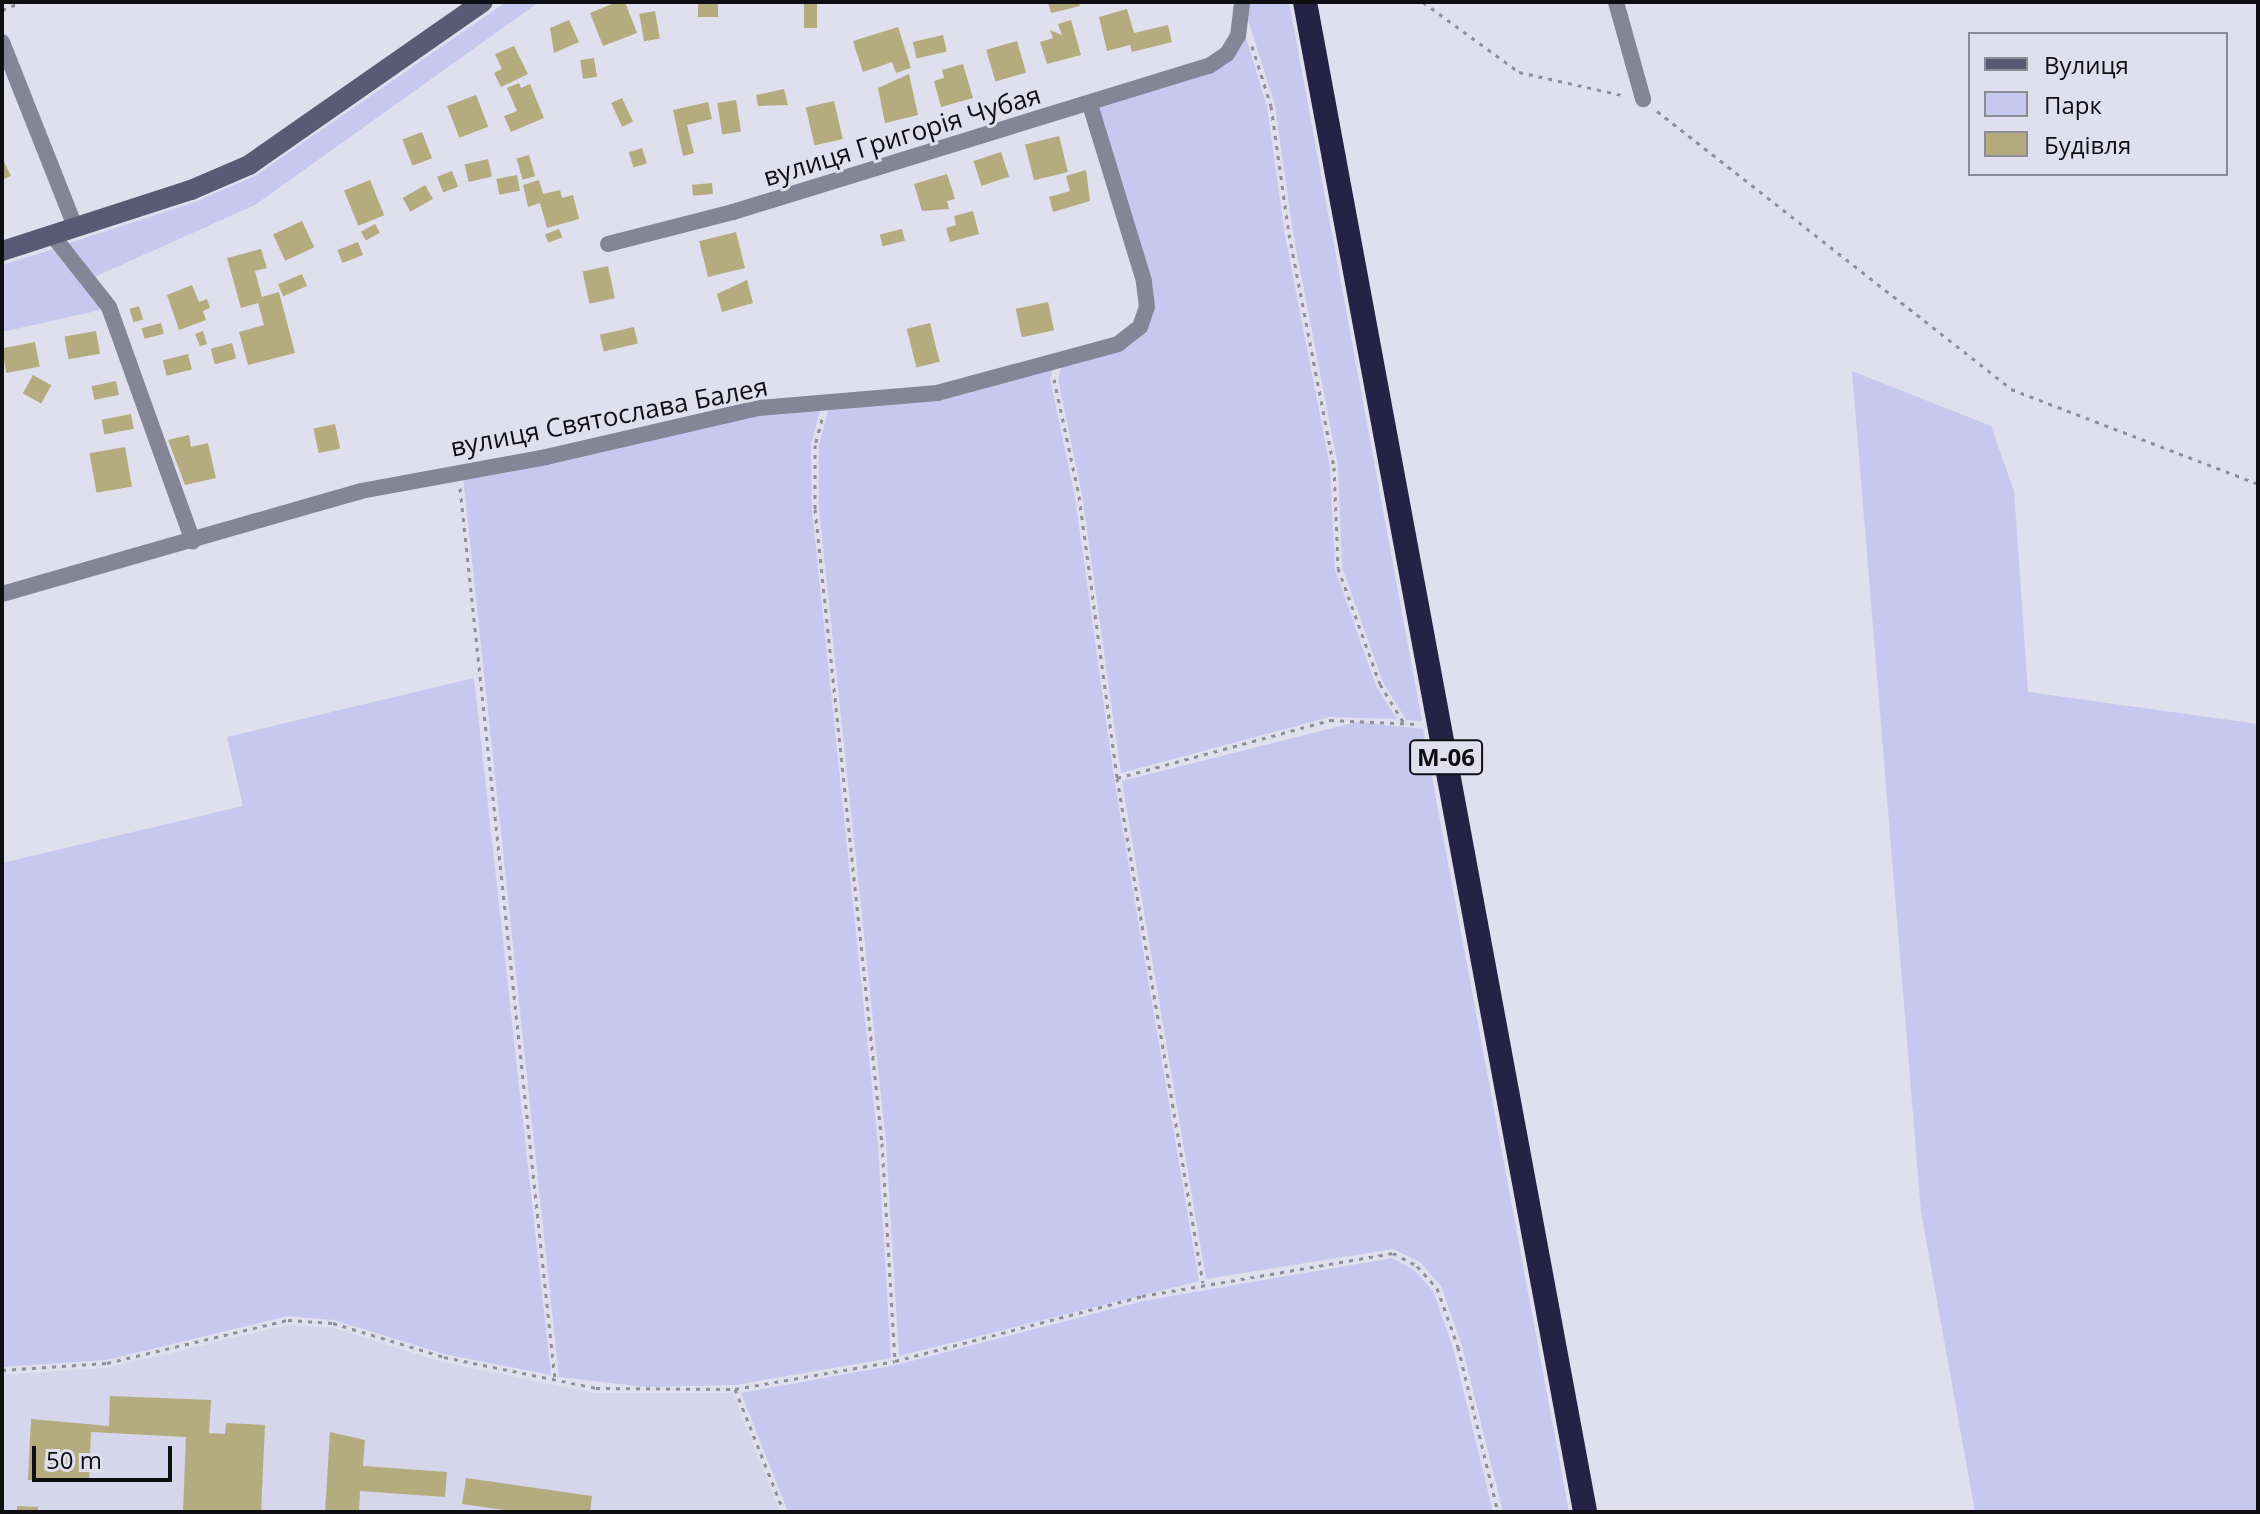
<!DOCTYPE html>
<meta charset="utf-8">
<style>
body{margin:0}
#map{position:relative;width:2260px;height:1514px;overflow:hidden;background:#dfdfee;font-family:"Open Sans",sans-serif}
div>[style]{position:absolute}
.built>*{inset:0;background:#d5d5eb}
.green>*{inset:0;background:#c7c8ef}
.building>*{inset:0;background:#b4ac7e;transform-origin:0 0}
.path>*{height:3px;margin-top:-1.5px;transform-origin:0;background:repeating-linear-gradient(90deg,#8f8f9a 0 4px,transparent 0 10px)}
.street>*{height:16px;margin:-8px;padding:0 8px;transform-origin:8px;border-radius:8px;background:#858598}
.secondary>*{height:20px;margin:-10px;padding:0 10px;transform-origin:10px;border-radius:10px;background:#5a5a75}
.highway>*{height:24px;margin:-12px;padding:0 12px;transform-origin:12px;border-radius:12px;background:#252245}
span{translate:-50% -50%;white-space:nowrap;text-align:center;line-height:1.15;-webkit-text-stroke:6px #dfdfee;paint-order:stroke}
.shield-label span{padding:2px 6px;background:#dfdfee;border:2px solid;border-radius:6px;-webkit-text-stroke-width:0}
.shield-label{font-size:24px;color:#0e0e13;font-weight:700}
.street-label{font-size:26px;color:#0e0e13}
.frame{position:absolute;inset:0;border:4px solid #0e0e13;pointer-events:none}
.legend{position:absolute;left:1968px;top:32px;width:260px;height:144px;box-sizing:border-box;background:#dfdfee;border:2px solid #8b8b96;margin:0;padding:10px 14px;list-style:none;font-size:24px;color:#0e0e13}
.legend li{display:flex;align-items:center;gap:16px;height:40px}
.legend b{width:40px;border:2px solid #8b8b96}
.scale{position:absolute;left:32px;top:1446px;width:140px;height:36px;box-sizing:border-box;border:4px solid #0e0e13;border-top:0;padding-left:10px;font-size:24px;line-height:28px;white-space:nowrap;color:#0e0e13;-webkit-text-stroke:6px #dfdfee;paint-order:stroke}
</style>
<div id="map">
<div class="built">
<i style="clip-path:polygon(289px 1325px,333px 1328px,442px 1362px,595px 1393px,733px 1393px,780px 1512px,2px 1512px,2px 1375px,107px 1368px)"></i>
</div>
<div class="green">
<i style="clip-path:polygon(506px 2px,539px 2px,255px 205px,92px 278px,66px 244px,195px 202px,255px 176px)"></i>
<i style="clip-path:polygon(1248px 2px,1289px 2px,1422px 721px,1406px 720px,1383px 682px,1342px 567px,1338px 466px,1293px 233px,1275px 105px,1248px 20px)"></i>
<i style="clip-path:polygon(1245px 34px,1267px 107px,1285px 235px,1330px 467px,1335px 569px,1376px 686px,1397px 719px,1330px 717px,1121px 773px,1082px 495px,1058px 379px,1063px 363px,1120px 347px,1151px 308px,1095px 108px,1211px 71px)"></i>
<i style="clip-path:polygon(57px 248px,105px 309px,2px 332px,2px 265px)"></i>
<i style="clip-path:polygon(1054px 365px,1050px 379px,1075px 497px,1114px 778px,1199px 1281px,899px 1356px,886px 1143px,819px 509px,819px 445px,829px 407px)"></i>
<i style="clip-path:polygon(1852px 371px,1991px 426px,2014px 491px,2028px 692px,2258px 724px,2258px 1512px,1975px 1512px,1921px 1212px)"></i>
<i style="clip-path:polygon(821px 407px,811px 444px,812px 510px,878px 1144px,891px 1358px,735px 1385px,646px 1387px,559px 1377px,463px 476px,759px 412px)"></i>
<i style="clip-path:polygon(474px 678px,551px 1375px,444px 1354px,334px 1320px,288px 1316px,106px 1360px,2px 1367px,2px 863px,243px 806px,227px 737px)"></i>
<i style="clip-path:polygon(1357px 722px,1423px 729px,1569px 1512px,1503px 1512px,1462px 1346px,1441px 1286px,1420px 1262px,1393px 1249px,1206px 1279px,1122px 781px)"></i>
<i style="clip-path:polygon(1392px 1258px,1414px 1270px,1433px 1291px,1453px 1348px,1493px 1512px,788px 1512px,741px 1393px,896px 1365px,1143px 1301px)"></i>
</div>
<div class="building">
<i style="clip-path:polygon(617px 2px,625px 2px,637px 33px,603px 46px,590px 13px)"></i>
<i style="left:698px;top:2px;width:20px;height:15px"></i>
<i style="left:804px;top:2px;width:13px;height:26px"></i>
<i style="clip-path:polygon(1048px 2px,1079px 2px,1080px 6px,1051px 13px)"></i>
<i style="clip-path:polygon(1127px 9px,1134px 33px,1168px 25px,1172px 42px,1132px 52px,1130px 45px,1107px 51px,1099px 17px)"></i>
<i style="left:655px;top:11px;width:28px;height:16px;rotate:80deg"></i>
<i style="clip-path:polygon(569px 20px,579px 42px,554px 53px,550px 28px)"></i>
<i style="clip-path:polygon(1071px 20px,1081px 55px,1047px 64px,1040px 42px,1053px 38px,1050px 30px,1062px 35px,1058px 24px)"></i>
<i style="clip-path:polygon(898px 27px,911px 68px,896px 73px,892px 62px,863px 72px,853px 41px)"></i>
<i style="left:943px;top:35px;width:17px;height:31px;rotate:77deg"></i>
<i style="left:1017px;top:41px;width:33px;height:32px;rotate:74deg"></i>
<i style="clip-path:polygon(514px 46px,528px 74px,501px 87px,494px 73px,502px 69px,495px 54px)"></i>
<i style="left:594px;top:58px;width:19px;height:14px;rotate:81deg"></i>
<i style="clip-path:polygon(963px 64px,973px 98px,941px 107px,934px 81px,944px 78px,942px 70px)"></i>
<i style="clip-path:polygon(909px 74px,918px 115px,885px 123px,878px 88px)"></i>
<i style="clip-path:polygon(519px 83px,521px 88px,530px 84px,544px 118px,511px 132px,504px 116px,517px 111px,507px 88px)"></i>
<i style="clip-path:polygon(784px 89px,788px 105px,758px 106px,756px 95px)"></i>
<i style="left:476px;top:95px;width:34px;height:31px;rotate:69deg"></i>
<i style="left:622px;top:98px;width:26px;height:12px;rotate:65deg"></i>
<i style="left:736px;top:100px;width:32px;height:19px;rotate:81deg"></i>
<i style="left:834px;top:101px;width:39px;height:29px;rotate:77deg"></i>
<i style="clip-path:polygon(708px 102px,712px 119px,687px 125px,694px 153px,683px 156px,673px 110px)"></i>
<i style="left:422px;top:132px;width:28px;height:21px;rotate:69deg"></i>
<i style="left:1059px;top:136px;width:37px;height:35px;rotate:76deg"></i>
<i style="left:642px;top:148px;width:16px;height:14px;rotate:72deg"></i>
<i style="left:1001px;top:152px;width:26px;height:29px;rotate:72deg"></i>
<i style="left:529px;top:155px;width:22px;height:13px;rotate:74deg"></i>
<i style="clip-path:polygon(2px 158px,11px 176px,2px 180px)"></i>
<i style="left:488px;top:159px;width:18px;height:24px;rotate:77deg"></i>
<i style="clip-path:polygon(1086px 170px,1090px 201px,1053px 212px,1049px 197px,1070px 191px,1066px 176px)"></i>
<i style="left:452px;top:171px;width:17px;height:16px;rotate:69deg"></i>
<i style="clip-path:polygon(947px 174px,955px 199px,947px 201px,949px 209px,922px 211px,914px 184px)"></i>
<i style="left:517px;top:175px;width:16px;height:21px;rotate:79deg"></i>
<i style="left:370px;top:180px;width:38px;height:28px;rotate:68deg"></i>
<i style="clip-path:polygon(539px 180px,543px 194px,560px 190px,562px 198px,573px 195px,579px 219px,547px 228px,540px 203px,528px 207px,523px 185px)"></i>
<i style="left:712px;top:183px;width:11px;height:20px;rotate:85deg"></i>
<i style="left:425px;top:185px;width:16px;height:26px;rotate:60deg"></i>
<i style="clip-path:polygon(973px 211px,979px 234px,950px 242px,946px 228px,956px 225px,954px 216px)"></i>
<i style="left:302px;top:221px;width:29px;height:32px;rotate:65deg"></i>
<i style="left:375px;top:224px;width:10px;height:16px;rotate:61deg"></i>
<i style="left:559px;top:229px;width:9px;height:15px;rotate:69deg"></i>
<i style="left:902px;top:229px;width:12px;height:23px;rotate:76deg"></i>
<i style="left:736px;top:232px;width:37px;height:38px;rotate:76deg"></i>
<i style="left:358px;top:242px;width:14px;height:22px;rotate:69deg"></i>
<i style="clip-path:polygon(261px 249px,267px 268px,255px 271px,262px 297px,279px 292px,295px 353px,248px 365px,239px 332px,264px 325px,258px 303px,241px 308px,227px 258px)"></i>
<i style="left:608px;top:266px;width:33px;height:26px;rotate:78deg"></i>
<i style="left:302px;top:274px;width:13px;height:26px;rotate:67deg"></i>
<i style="clip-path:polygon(747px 280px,753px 303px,722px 312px,717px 294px)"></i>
<i style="clip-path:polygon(192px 285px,199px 302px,207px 299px,210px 308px,203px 311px,206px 320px,179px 330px,167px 295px)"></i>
<i style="left:1048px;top:302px;width:29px;height:33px;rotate:78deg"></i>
<i style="left:139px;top:306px;width:14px;height:10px;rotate:73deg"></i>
<i style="left:161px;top:323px;width:11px;height:20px;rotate:75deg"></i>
<i style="left:930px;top:323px;width:40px;height:24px;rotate:76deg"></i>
<i style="left:634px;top:327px;width:17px;height:35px;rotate:77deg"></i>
<i style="left:96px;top:331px;width:23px;height:32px;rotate:80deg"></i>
<i style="clip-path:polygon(203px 331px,207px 344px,200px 346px,195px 334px)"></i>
<i style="left:35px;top:342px;width:25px;height:34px;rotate:79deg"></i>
<i style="left:232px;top:343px;width:16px;height:22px;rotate:75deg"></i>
<i style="left:188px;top:354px;width:16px;height:26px;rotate:76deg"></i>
<i style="left:33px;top:375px;width:21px;height:21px;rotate:29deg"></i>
<i style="left:116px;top:381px;width:14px;height:25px;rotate:78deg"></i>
<i style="left:131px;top:414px;width:15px;height:30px;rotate:79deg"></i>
<i style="left:335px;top:424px;width:25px;height:22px;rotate:78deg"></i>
<i style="clip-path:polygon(189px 435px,191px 447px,208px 443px,216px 478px,185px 485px,168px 440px)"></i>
<i style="left:125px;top:447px;width:40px;height:36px;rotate:80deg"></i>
<i style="clip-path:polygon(110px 1396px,211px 1400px,209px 1433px,225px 1434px,226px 1423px,265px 1425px,261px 1512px,183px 1512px,186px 1437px,91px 1432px,89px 1482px,28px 1480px,31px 1419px,109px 1426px)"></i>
<i style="clip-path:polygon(330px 1432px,365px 1440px,363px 1466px,447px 1472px,445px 1497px,360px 1491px,359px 1512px,325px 1512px)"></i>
<i style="clip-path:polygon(466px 1478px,592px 1496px,590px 1512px,518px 1512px,462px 1504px)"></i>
<i style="clip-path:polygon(17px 1506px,38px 1507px,38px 1512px,17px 1512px)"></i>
</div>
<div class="path">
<i style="left:1423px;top:2px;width:119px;rotate:36.1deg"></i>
<i style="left:1519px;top:72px;width:106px;rotate:12.6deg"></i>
<i style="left:2px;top:10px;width:22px;rotate:-22deg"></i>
<i style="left:1252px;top:46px;width:63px;rotate:72.4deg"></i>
<i style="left:1271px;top:106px;width:129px;rotate:82deg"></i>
<i style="left:1289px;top:234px;width:237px;rotate:79.1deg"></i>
<i style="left:1334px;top:467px;width:101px;rotate:87.7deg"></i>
<i style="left:1338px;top:568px;width:123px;rotate:70.1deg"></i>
<i style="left:1380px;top:684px;width:46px;rotate:58.4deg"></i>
<i style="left:1657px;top:111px;width:450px;rotate:38.1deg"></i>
<i style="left:2011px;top:389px;width:265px;rotate:21deg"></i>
<i style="left:1054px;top:379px;width:120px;rotate:77.9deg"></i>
<i style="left:1079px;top:496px;width:285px;rotate:82.3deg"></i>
<i style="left:1117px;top:778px;width:512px;rotate:80.34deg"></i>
<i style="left:822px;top:419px;width:27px;rotate:105deg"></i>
<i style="left:815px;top:445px;width:64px;rotate:90deg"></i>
<i style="left:815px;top:509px;width:638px;rotate:83.97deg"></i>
<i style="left:882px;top:1143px;width:218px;rotate:86.6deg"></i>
<i style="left:460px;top:488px;width:897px;rotate:83.92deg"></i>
<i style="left:1117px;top:778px;width:221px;rotate:-15.2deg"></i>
<i style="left:1330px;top:720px;width:87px;rotate:2.6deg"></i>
<i style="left:2px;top:1370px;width:105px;rotate:-3.8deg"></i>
<i style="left:107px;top:1363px;width:186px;rotate:-13.4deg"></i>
<i style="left:288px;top:1320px;width:45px;rotate:3.8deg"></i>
<i style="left:333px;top:1323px;width:116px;rotate:17deg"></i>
<i style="left:444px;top:1357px;width:155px;rotate:11.5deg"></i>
<i style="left:596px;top:1388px;width:139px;rotate:0.4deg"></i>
<i style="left:735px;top:1389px;width:162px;rotate:-9.9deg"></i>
<i style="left:895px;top:1361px;width:255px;rotate:-14.7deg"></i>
<i style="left:1142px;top:1296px;width:255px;rotate:-9.7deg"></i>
<i style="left:1393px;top:1253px;width:27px;rotate:28deg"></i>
<i style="left:1417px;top:1266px;width:30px;rotate:48deg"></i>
<i style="left:1437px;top:1288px;width:63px;rotate:70.4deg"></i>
<i style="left:1458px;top:1347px;width:170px;rotate:76.4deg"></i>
<i style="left:735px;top:1389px;width:132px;rotate:68.3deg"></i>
</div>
<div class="street">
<i style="left:1616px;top:2px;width:101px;rotate:74.4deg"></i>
<i style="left:2px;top:42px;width:198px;rotate:68.4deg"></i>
<i style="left:53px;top:236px;width:90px;rotate:51.7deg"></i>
<i style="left:109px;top:307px;width:249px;rotate:70.3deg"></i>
<i style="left:608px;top:244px;width:129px;rotate:-14.4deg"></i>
<i style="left:733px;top:212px;width:498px;rotate:-17.1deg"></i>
<i style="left:1209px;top:66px;width:22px;rotate:-34deg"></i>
<i style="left:1227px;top:54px;width:21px;rotate:-59deg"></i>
<i style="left:1238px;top:36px;width:34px;rotate:-83deg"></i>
<i style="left:2px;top:594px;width:373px;rotate:-16deg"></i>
<i style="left:361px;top:491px;width:188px;rotate:-10.4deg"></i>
<i style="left:546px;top:457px;width:219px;rotate:-13deg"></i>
<i style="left:759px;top:408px;width:179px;rotate:-4.8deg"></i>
<i style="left:937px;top:393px;width:188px;rotate:-15.1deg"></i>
<i style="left:1118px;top:344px;width:28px;rotate:-38deg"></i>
<i style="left:1140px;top:327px;width:21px;rotate:-71deg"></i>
<i style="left:1147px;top:307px;width:26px;rotate:-97deg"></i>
<i style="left:1144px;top:281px;width:185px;rotate:-107deg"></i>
</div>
<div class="secondary">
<i style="left:2px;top:251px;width:199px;rotate:-17.9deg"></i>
<i style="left:191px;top:190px;width:63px;rotate:-23.3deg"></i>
<i style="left:249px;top:165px;width:285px;rotate:-34.9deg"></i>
</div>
<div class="highway">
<i style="left:1305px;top:2px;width:1536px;rotate:79.49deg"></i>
</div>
<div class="shield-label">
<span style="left:1446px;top:757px">М-06</span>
</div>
<div class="street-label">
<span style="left:902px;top:136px;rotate:-17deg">вулиця Григорія Чубая</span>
<span style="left:609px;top:417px;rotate:-11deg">вулиця Святослава Балея</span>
</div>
<div class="frame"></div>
<ul class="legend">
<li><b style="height:10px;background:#5a5a75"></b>Вулиця</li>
<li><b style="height:22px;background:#c7c8ef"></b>Парк</li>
<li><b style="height:22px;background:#b4ac7e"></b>Будівля</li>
</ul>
<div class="scale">50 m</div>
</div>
